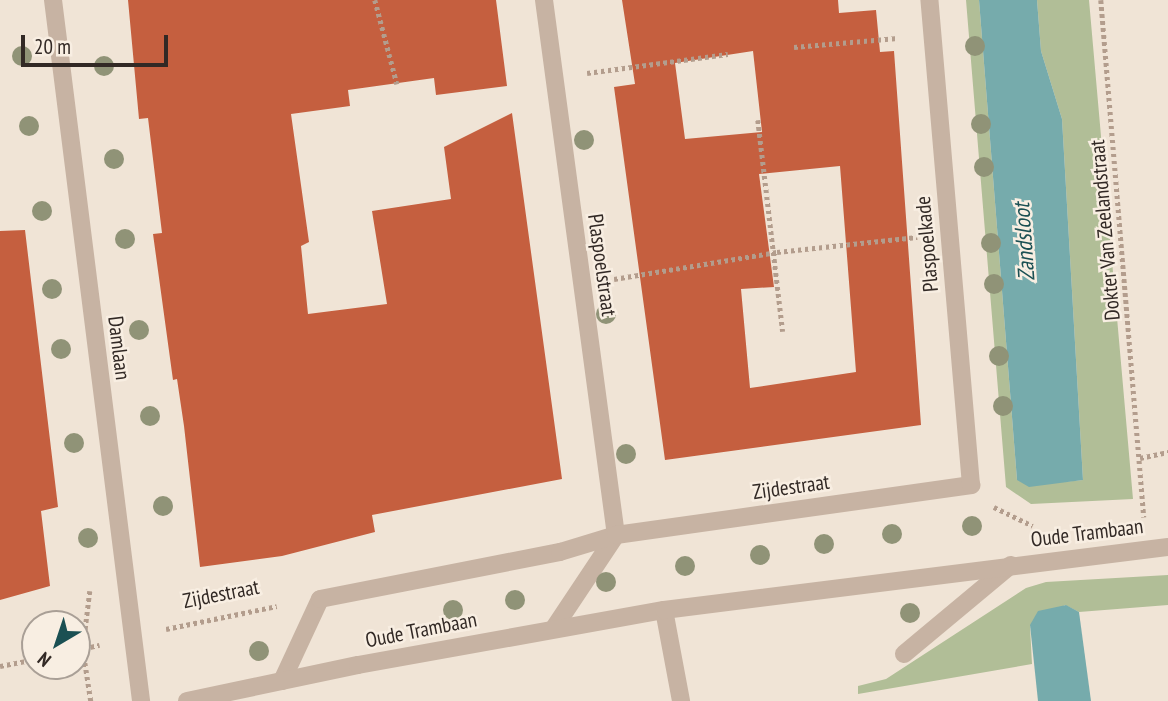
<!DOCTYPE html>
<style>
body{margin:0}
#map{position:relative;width:1168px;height:701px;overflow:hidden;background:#f0e4d6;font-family:"PT Sans Narrow",sans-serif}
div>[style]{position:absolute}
.green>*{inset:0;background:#b1be97}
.water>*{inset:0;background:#76abac}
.building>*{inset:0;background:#c55f3f}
.path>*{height:4.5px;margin-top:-2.25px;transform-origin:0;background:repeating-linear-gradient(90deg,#b39d8d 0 3.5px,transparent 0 7px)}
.service>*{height:18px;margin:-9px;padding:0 9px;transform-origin:9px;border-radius:9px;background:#c7b3a3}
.minor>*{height:18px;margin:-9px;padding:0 9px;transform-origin:9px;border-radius:9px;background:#c7b3a3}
.tertiary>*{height:18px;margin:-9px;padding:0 9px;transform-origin:9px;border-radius:9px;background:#c7b3a3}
.trees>*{width:20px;height:20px;margin:-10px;border-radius:50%;background:#909377}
span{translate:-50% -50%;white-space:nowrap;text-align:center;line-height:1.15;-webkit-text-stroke:5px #f8eee2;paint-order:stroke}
.street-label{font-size:21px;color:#322925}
.water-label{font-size:23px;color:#1b5053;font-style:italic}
.north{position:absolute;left:21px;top:610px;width:70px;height:70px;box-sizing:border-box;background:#f8eee2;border:2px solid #a99f96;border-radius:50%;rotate:219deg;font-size:19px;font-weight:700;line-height:28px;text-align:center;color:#322925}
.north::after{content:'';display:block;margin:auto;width:24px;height:32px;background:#1b5053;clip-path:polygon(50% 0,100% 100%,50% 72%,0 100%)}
.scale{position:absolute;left:21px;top:35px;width:147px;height:32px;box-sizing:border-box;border:4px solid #322925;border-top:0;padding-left:9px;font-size:21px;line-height:24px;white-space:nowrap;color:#322925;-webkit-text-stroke:5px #f8eee2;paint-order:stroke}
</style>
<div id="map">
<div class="green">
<i style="clip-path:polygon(966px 0,979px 0,1017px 480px,1063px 482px,1083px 480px,1062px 119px,1041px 51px,1037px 0,1089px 0,1133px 499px,1031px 504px,1006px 487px)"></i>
<i style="clip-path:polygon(1168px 575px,1168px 605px,1079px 612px,1065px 605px,1030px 626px,1032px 664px,858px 694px,858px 686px,886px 679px,1026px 588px,1046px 582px)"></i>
</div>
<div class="water">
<i style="clip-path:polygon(979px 0,1037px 0,1041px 51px,1062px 119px,1083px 480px,1029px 487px,1017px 480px)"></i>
<i style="clip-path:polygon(1066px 605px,1079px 612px,1091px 701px,1038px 701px,1030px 625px,1038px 611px)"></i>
</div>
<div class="building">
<i style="clip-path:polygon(128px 0,496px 0,507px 86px,436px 95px,434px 78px,348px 90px,350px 106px,291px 114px,309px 242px,301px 246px,308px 314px,387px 304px,372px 211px,451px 199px,444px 147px,512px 113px,562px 479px,372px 515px,375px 532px,282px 556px,200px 567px,184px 426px,177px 379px,173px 380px,153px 234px,162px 233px,148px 118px,139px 119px)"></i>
<i style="clip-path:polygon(evenodd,622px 0,838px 0,839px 13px,876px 10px,880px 52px,894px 51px,921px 425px,665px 460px,614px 87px,635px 84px,622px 0,753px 51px,762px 132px,685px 139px,675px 63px,753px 51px,622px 0,840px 166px,856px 372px,750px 388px,741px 289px,774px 287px,759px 174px,840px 166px)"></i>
<i style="clip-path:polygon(25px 230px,58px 507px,41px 511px,50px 586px,0 600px,0 231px)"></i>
</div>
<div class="path">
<i style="left:375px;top:0;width:87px;rotate:75.3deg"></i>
<i style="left:1101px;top:0;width:519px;rotate:85.25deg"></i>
<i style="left:794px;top:47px;width:104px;rotate:-4.9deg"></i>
<i style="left:587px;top:73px;width:142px;rotate:-7.7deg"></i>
<i style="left:758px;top:120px;width:213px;rotate:83.3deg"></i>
<i style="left:614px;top:279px;width:165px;rotate:-9.4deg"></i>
<i style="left:777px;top:252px;width:141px;rotate:-6.1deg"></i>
<i style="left:1140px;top:458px;width:29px;rotate:-12deg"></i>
<i style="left:994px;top:507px;width:43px;rotate:26deg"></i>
<i style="left:90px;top:591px;width:58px;rotate:96.9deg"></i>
<i style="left:83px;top:649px;width:53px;rotate:81.3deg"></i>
<i style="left:166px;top:629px;width:113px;rotate:-11.7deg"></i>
<i style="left:77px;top:650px;width:23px;rotate:-13deg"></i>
<i style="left:0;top:666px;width:36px;rotate:-11deg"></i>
</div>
<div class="service">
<i style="left:664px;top:610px;width:93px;rotate:79.4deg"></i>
<i style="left:904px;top:654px;width:139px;rotate:-39.8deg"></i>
</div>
<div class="minor">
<i style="left:544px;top:0;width:540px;rotate:82.34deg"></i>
<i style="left:554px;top:628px;width:112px;rotate:-56.3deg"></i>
<i style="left:282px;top:681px;width:90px;rotate:-65.1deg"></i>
<i style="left:320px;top:599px;width:245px;rotate:-11.1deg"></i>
<i style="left:560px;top:552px;width:59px;rotate:-16.9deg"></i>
<i style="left:616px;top:535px;width:359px;rotate:-8deg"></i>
<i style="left:971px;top:485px;width:487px;rotate:-94.9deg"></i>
</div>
<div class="tertiary">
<i style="left:53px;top:0;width:707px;rotate:82.84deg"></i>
<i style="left:187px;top:701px;width:175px;rotate:-11.9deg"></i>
<i style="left:358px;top:665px;width:311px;rotate:-10.2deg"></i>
<i style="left:664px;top:610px;width:508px;rotate:-7.13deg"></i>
</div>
<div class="trees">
<i style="left:975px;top:46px"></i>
<i style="left:22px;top:56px"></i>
<i style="left:104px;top:66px"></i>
<i style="left:981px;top:124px"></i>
<i style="left:29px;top:126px"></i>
<i style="left:584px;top:140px"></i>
<i style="left:114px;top:159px"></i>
<i style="left:984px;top:167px"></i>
<i style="left:42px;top:211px"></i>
<i style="left:125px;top:239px"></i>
<i style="left:991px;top:243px"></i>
<i style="left:994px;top:284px"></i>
<i style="left:52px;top:289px"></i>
<i style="left:606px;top:314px"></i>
<i style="left:139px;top:330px"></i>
<i style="left:61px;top:349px"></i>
<i style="left:999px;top:356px"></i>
<i style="left:1003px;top:406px"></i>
<i style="left:150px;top:416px"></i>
<i style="left:74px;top:443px"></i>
<i style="left:626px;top:454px"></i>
<i style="left:163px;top:506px"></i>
<i style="left:972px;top:526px"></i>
<i style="left:892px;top:534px"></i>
<i style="left:88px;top:538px"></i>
<i style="left:824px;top:544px"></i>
<i style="left:760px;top:555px"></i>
<i style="left:685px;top:566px"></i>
<i style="left:606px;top:582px"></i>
<i style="left:515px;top:600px"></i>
<i style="left:453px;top:610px"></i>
<i style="left:910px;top:613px"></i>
<i style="left:259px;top:651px"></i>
</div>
<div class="street-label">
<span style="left:1105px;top:230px;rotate:-95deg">Dokter Van Zeelandstraat</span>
<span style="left:927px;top:244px;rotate:-95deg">Plaspoelkade</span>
<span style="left:602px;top:265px;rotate:82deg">Plaspoelstraat</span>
<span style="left:119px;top:348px;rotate:83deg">Damlaan</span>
<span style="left:791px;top:487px;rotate:-8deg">Zijdestraat</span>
<span style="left:1087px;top:533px;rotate:-7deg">Oude Trambaan</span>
<span style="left:221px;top:594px;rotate:-11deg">Zijdestraat</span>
<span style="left:421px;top:630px;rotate:-11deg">Oude Trambaan</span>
</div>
<div class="water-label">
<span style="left:1024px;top:242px;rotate:-94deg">Zandsloot</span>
</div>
<div class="north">N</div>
<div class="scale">20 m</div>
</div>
